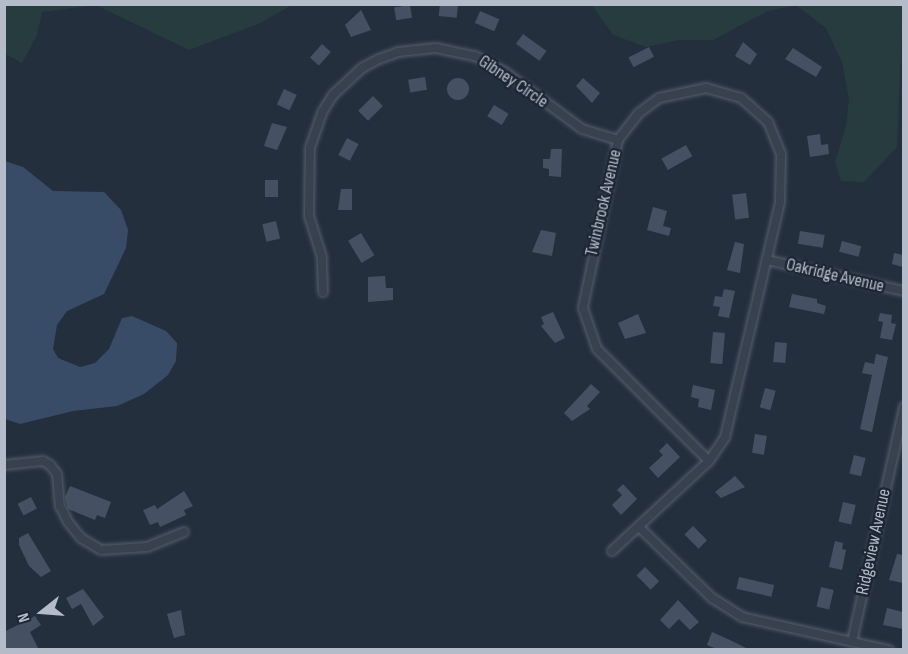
<!DOCTYPE html>
<style>
body{margin:0}
#map{position:relative;width:908px;height:654px;overflow:hidden;background:#242f3e;font-family:"Sofia Sans Condensed",sans-serif}
div>[style]{position:absolute}
.green>*{inset:0;background:#263c3f}
.water>*{inset:0;background:#394c67}
.building>*{inset:0;background:#455162;transform-origin:0 0}
.round{border-radius:50%}
.roads{filter:drop-shadow(0 0 2px #565f6c) drop-shadow(0 0 2px #565f6c)}
.street>*{height:8px;margin:-4px;padding:0 4px;transform-origin:4px;border-radius:4px;background:#38414e}
span{translate:-50% -50%;white-space:nowrap;text-align:center;line-height:1.15;-webkit-text-stroke:5px #1d2633;paint-order:stroke}
.street-label{font-size:18px;color:#b4bcc9}
.frame{position:absolute;inset:0;border:6px solid #b4bcc9;pointer-events:none}
.north{position:absolute;left:12px;top:582px;width:60px;height:60px;-webkit-text-stroke:4px #1d2633;paint-order:stroke;rotate:253deg;font-size:16px;font-weight:700;line-height:24px;text-align:center;color:#b4bcc9}
.north::after{content:'';display:block;margin:auto;width:21px;height:27px;background:#b4bcc9;clip-path:polygon(50% 0,100% 100%,50% 72%,0 100%)}
</style>
<div id="map">
<div class="green">
<i style="clip-path:polygon(4px 5px,5px 4px,292px 5px,258px 24px,189px 50px,96px 5px,42px 12px,37px 35px,22px 63px,5px 54px)"></i>
<i style="clip-path:polygon(592px 5px,903px 5px,897px 147px,864px 182px,841px 181px,835px 162px,846px 126px,849px 99px,842px 62px,826px 28px,796px 5px,768px 11px,713px 40px,679px 40px,646px 47px,613px 35px)"></i>
</div>
<div class="water">
<i style="clip-path:polygon(5px 161px,23px 167px,53px 191px,104px 192px,121px 210px,128px 230px,126px 248px,104px 294px,67px 311px,57px 325px,53px 349px,58px 358px,80px 367px,95px 363px,109px 349px,122px 318px,132px 316px,166px 331px,177px 343px,176px 361px,168px 375px,144px 394px,117px 406px,73px 411px,20px 424px,5px 419px)"></i>
</div>
<div class="building">
<i style="left:440px;top:4px;width:18px;height:12px;rotate:6deg"></i>
<i style="left:410px;top:5px;width:13px;height:16px;rotate:81deg"></i>
<i style="clip-path:polygon(361px 10px,371px 30px,351px 37px,345px 25px)"></i>
<i style="left:480px;top:11px;width:21px;height:13px;rotate:23deg"></i>
<i style="left:523px;top:34px;width:29px;height:12px;rotate:36deg"></i>
<i style="clip-path:polygon(743px 42px,757px 54px,750px 65px,735px 56px)"></i>
<i style="left:322px;top:44px;width:12px;height:18px;rotate:42deg"></i>
<i style="left:649px;top:47px;width:11px;height:23px;rotate:63deg"></i>
<i style="clip-path:polygon(793px 48px,822px 67px,816px 77px,785px 59px)"></i>
<i style="left:425px;top:77px;width:13px;height:17px;rotate:81deg"></i>
<i style="clip-path:polygon(583px 78px,600px 93px,592px 103px,576px 86px)"></i>
<i class="round" style="left:447px;top:78px;width:22px;height:22px"></i>
<i style="left:284px;top:89px;width:14px;height:17px;rotate:25deg"></i>
<i style="left:373px;top:96px;width:14px;height:21px;rotate:45deg"></i>
<i style="left:494px;top:105px;width:17px;height:13px;rotate:31deg"></i>
<i style="clip-path:polygon(272px 123px,287px 127px,277px 150px,264px 146px)"></i>
<i style="clip-path:polygon(820px 134px,821px 145px,828px 144px,829px 154px,810px 157px,807px 136px)"></i>
<i style="left:347px;top:138px;width:13px;height:19px;rotate:27deg"></i>
<i style="left:686px;top:145px;width:13px;height:28px;rotate:61deg"></i>
<i style="clip-path:polygon(551px 149px,562px 149px,561px 177px,549px 176px,549px 169px,543px 168px,543px 159px,550px 159px)"></i>
<i style="left:265px;top:180px;width:13px;height:17px"></i>
<i style="clip-path:polygon(341px 189px,352px 189px,352px 210px,338px 210px)"></i>
<i style="left:746px;top:193px;width:25px;height:14px;rotate:83deg"></i>
<i style="clip-path:polygon(653px 207px,667px 211px,663px 226px,671px 228px,669px 236px,647px 230px)"></i>
<i style="left:276px;top:221px;width:18px;height:14px;rotate:77deg"></i>
<i style="clip-path:polygon(541px 230px,556px 233px,552px 256px,532px 252px)"></i>
<i style="left:800px;top:231px;width:25px;height:13px;rotate:9deg"></i>
<i style="left:361px;top:233px;width:26px;height:15px;rotate:59deg"></i>
<i style="left:842px;top:241px;width:20px;height:11px;rotate:15deg"></i>
<i style="clip-path:polygon(735px 242px,744px 244px,740px 273px,727px 270px)"></i>
<i style="clip-path:polygon(894px 253px,903px 255px,903px 267px,892px 264px)"></i>
<i style="clip-path:polygon(385px 276px,386px 288px,393px 288px,393px 300px,368px 302px,368px 277px)"></i>
<i style="clip-path:polygon(724px 289px,735px 291px,729px 318px,718px 316px,720px 307px,713px 306px,715px 296px,722px 297px)"></i>
<i style="clip-path:polygon(792px 294px,817px 299px,817px 303px,826px 306px,824px 314px,789px 307px)"></i>
<i style="clip-path:polygon(553px 312px,565px 338px,555px 343px,541px 326px,544px 324px,541px 317px)"></i>
<i style="clip-path:polygon(880px 313px,892px 315px,891px 323px,896px 324px,892px 340px,880px 338px,883px 322px,878px 321px)"></i>
<i style="clip-path:polygon(638px 314px,646px 333px,625px 339px,618px 323px)"></i>
<i style="left:713px;top:332px;width:12px;height:31px;rotate:5deg"></i>
<i style="left:775px;top:342px;width:12px;height:20px;rotate:5deg"></i>
<i style="clip-path:polygon(876px 354px,888px 357px,872px 432px,860px 429px,872px 375px,862px 373px,865px 362px,874px 364px)"></i>
<i style="clip-path:polygon(591px 384px,600px 392px,587px 406px,590px 409px,572px 421px,564px 413px)"></i>
<i style="clip-path:polygon(693px 385px,715px 390px,711px 410px,698px 407px,699px 399px,691px 397px)"></i>
<i style="left:765px;top:388px;width:11px;height:20px;rotate:15deg"></i>
<i style="left:755px;top:434px;width:12px;height:19px;rotate:9deg"></i>
<i style="clip-path:polygon(667px 443px,680px 457px,658px 478px,649px 468px,663px 455px,659px 451px)"></i>
<i style="left:854px;top:455px;width:12px;height:19px;rotate:14deg"></i>
<i style="clip-path:polygon(735px 476px,745px 487px,721px 498px,715px 492px)"></i>
<i style="clip-path:polygon(623px 484px,637px 499px,621px 515px,612px 505px,622px 495px,617px 490px)"></i>
<i style="clip-path:polygon(70px 486px,111px 502px,105px 518px,97px 515px,95px 520px,68px 509px,65px 497px)"></i>
<i style="clip-path:polygon(184px 491px,193px 506px,184px 510px,186px 515px,160px 527px,158px 522px,150px 525px,143px 510px,155px 505px,157px 509px)"></i>
<i style="left:31px;top:497px;width:13px;height:15px;rotate:63deg"></i>
<i style="left:843px;top:502px;width:13px;height:20px;rotate:13deg"></i>
<i style="left:693px;top:526px;width:20px;height:12px;rotate:45deg"></i>
<i style="clip-path:polygon(28px 533px,51px 571px,41px 577px,29px 566px,19px 545px,19px 538px)"></i>
<i style="clip-path:polygon(835px 541px,843px 543px,842px 549px,846px 550px,842px 570px,829px 567px)"></i>
<i style="clip-path:polygon(897px 554px,903px 555px,903px 583px,889px 580px)"></i>
<i style="left:645px;top:567px;width:20px;height:12px;rotate:45deg"></i>
<i style="left:739px;top:577px;width:36px;height:12px;rotate:13deg"></i>
<i style="left:821px;top:587px;width:13px;height:20px;rotate:13deg"></i>
<i style="clip-path:polygon(83px 589px,104px 617px,93px 626px,81px 604px,72px 609px,66px 598px)"></i>
<i style="clip-path:polygon(678px 600px,699px 622px,690px 630px,679px 619px,669px 629px,660px 620px)"></i>
<i style="clip-path:polygon(887px 608px,903px 612px,903px 629px,883px 625px)"></i>
<i style="clip-path:polygon(181px 610px,185px 635px,174px 638px,167px 614px)"></i>
<i style="clip-path:polygon(35px 616px,41px 625px,30px 632px,39px 650px,4px 650px,4px 632px)"></i>
<i style="clip-path:polygon(712px 632px,730px 640px,750px 650px,719px 650px,707px 645px)"></i>
</div>
<div class="roads">
<div class="street">
<i style="left:767px;top:260px;width:140px;rotate:12.8deg"></i>
<i style="left:323px;top:292px;width:35px;rotate:-92deg"></i>
<i style="left:322px;top:257px;width:43px;rotate:-107.6deg"></i>
<i style="left:309px;top:216px;width:68px;rotate:-89.2deg"></i>
<i style="left:310px;top:148px;width:39px;rotate:-71deg"></i>
<i style="left:323px;top:111px;width:19px;rotate:-58deg"></i>
<i style="left:333px;top:95px;width:40px;rotate:-43deg"></i>
<i style="left:362px;top:68px;width:19px;rotate:-28deg"></i>
<i style="left:379px;top:59px;width:20px;rotate:-20deg"></i>
<i style="left:398px;top:52px;width:38px;rotate:-6deg"></i>
<i style="left:436px;top:48px;width:40px;rotate:12deg"></i>
<i style="left:475px;top:56px;width:34px;rotate:28deg"></i>
<i style="left:505px;top:72px;width:96px;rotate:36.5deg"></i>
<i style="left:582px;top:129px;width:38px;rotate:17deg"></i>
<i style="left:4px;top:465px;width:39px;rotate:-6deg"></i>
<i style="left:43px;top:461px;width:8px;rotate:30deg"></i>
<i style="left:50px;top:465px;width:11px;rotate:52deg"></i>
<i style="left:57px;top:474px;width:32px;rotate:85deg"></i>
<i style="left:60px;top:506px;width:18px;rotate:63deg"></i>
<i style="left:68px;top:522px;width:21px;rotate:51deg"></i>
<i style="left:81px;top:538px;width:23px;rotate:31deg"></i>
<i style="left:101px;top:550px;width:46px;rotate:-3.7deg"></i>
<i style="left:147px;top:547px;width:40px;rotate:-22deg"></i>
<i style="left:639px;top:527px;width:102px;rotate:44.2deg"></i>
<i style="left:712px;top:598px;width:36px;rotate:32deg"></i>
<i style="left:742px;top:617px;width:151px;rotate:12.7deg"></i>
<i style="left:612px;top:551px;width:132px;rotate:-42.9deg"></i>
<i style="left:709px;top:461px;width:29px;rotate:-56deg"></i>
<i style="left:725px;top:437px;width:241px;rotate:-76.8deg"></i>
<i style="left:780px;top:202px;width:48px;rotate:-88.8deg"></i>
<i style="left:781px;top:154px;width:35px;rotate:-112deg"></i>
<i style="left:768px;top:122px;width:36px;rotate:-138deg"></i>
<i style="left:741px;top:98px;width:36px;rotate:-164deg"></i>
<i style="left:706px;top:88px;width:48px;rotate:168deg"></i>
<i style="left:659px;top:98px;width:25px;rotate:143deg"></i>
<i style="left:639px;top:113px;width:34px;rotate:128deg"></i>
<i style="left:618px;top:140px;width:172px;rotate:101.8deg"></i>
<i style="left:583px;top:308px;width:43px;rotate:71.1deg"></i>
<i style="left:597px;top:349px;width:158px;rotate:45deg"></i>
<i style="left:852px;top:642px;width:241px;rotate:-77.5deg"></i>
</div>
</div>
<div class="street-label">
<span style="left:513px;top:82px;rotate:34deg">Gibney Circle</span>
<span style="left:604px;top:203px;rotate:-77deg">Twinbrook Avenue</span>
<span style="left:835px;top:276px;rotate:13deg">Oakridge Avenue</span>
<span style="left:874px;top:542px;rotate:-78deg">Ridgeview Avenue</span>
</div>
<div class="frame"></div>
<div class="north">N</div>
</div>
